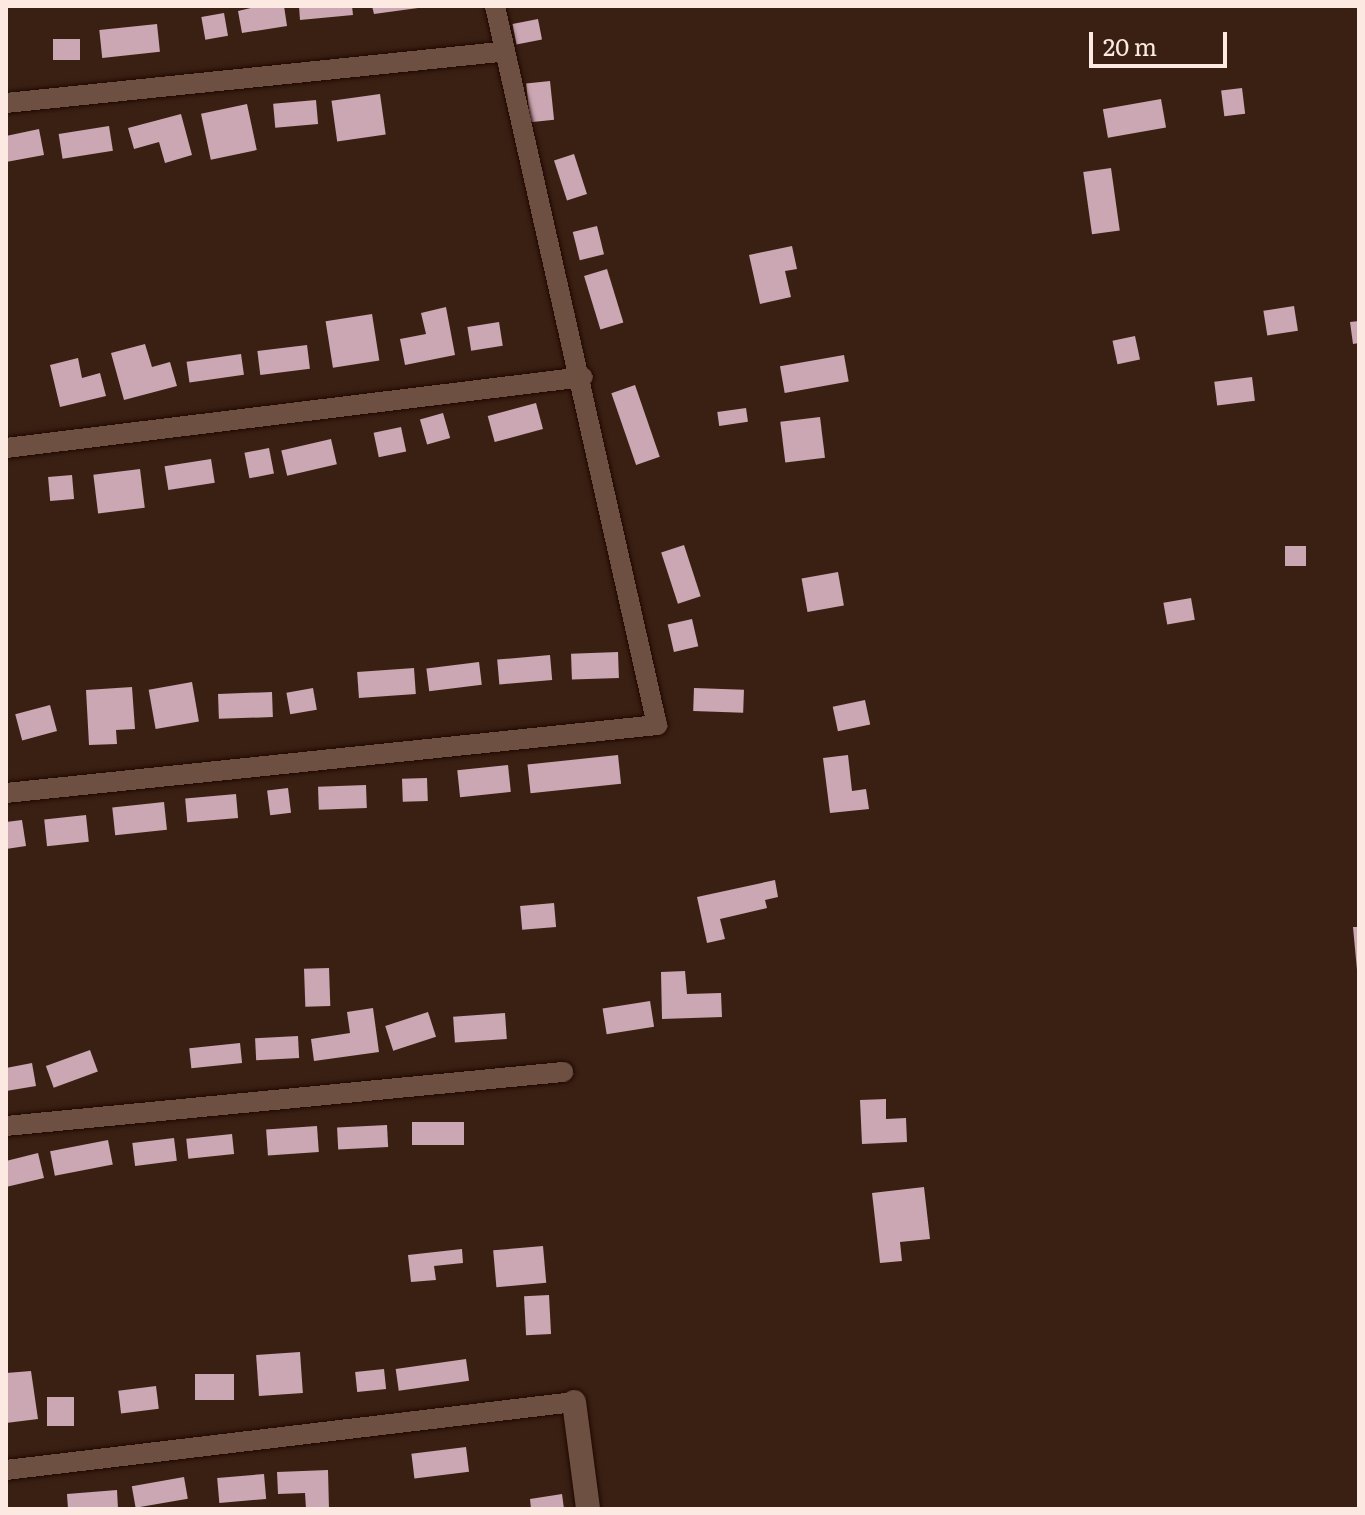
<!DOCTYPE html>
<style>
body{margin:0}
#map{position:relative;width:1365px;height:1515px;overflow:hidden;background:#3a2013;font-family:Literata,serif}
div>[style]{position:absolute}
.building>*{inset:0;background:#cba6b3;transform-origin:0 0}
.roads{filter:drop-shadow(0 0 2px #200801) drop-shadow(0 0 2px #200801)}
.service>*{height:20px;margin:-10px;padding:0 10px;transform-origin:10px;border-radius:10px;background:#6e5042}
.minor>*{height:24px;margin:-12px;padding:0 12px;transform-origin:12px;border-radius:12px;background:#6e5042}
span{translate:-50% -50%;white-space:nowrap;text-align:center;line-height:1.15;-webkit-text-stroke:8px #3a2013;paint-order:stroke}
.frame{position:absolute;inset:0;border:8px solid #fce9e1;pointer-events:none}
.scale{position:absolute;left:1089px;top:32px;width:138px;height:36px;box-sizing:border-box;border:4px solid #fce9e1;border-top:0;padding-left:10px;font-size:24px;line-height:28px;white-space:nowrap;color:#fce9e1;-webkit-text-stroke:6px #3a2013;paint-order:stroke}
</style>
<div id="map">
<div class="building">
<i style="clip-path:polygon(259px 6px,284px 6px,287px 26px,242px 33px,238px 11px)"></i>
<i style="clip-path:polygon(299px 6px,352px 6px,353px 15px,300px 20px)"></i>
<i style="clip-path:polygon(372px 6px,418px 6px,418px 8px,374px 14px)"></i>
<i style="left:224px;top:13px;width:23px;height:23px;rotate:80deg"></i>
<i style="left:538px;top:19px;width:21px;height:26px;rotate:79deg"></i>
<i style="left:157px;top:24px;width:28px;height:58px;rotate:84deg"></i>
<i style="left:53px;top:39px;width:27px;height:21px"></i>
<i style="left:550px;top:81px;width:39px;height:24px;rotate:84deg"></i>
<i style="left:1242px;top:88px;width:26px;height:21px;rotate:83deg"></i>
<i style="left:380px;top:94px;width:41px;height:49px;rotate:82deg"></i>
<i style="left:1161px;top:99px;width:29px;height:59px;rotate:80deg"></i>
<i style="left:316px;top:100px;width:24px;height:43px;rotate:85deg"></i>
<i style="left:247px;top:104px;width:47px;height:47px;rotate:78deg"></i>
<i style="clip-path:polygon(181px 114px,192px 155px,165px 163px,159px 142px,134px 149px,128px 128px)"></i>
<i style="left:109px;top:126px;width:25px;height:51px;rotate:81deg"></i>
<i style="clip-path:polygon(39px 129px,44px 155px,6px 162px,6px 136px)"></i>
<i style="left:574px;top:154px;width:42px;height:21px;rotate:72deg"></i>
<i style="left:1111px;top:168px;width:63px;height:28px;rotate:82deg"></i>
<i style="left:597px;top:226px;width:29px;height:25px;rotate:76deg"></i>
<i style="clip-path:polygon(792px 246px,797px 269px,785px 271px,791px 297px,760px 304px,749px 255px)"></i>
<i style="left:607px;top:269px;width:56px;height:24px;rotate:73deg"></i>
<i style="left:1294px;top:306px;width:25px;height:31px;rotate:81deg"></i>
<i style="clip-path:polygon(446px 307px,455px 355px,405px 365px,400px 339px,426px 334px,421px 313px)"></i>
<i style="left:372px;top:314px;width:47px;height:47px;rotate:81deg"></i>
<i style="clip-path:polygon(1359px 321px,1359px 343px,1353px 344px,1350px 322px)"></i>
<i style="left:499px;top:322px;width:24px;height:32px;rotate:81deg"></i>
<i style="left:1135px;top:336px;width:24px;height:23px;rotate:78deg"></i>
<i style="clip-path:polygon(145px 344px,152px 367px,170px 362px,177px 386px,124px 400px,111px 353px)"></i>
<i style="left:307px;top:345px;width:24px;height:50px;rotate:83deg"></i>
<i style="left:241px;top:354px;width:21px;height:55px;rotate:82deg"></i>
<i style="left:844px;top:355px;width:27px;height:65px;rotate:80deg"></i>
<i style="clip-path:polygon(78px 358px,82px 378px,100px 373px,106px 396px,60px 407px,50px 365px)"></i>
<i style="left:1252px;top:377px;width:24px;height:38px;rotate:83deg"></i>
<i style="left:635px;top:385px;width:76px;height:25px;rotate:71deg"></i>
<i style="left:536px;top:403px;width:27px;height:50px;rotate:75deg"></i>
<i style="left:746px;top:408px;width:14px;height:29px;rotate:82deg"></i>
<i style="left:443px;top:413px;width:26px;height:24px;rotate:74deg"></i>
<i style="left:820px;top:417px;width:41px;height:40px;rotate:83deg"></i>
<i style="left:401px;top:427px;width:25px;height:28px;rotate:78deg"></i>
<i style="left:331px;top:439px;width:26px;height:51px;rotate:77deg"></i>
<i style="left:269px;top:448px;width:26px;height:25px;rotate:79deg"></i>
<i style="left:211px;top:459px;width:24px;height:47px;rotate:81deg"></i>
<i style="left:140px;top:469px;width:39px;height:47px;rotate:83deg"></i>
<i style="left:72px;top:475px;width:24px;height:24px;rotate:85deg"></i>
<i style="left:684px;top:545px;width:54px;height:24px;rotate:72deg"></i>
<i style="left:1306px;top:546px;width:20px;height:21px;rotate:90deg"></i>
<i style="left:838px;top:572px;width:34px;height:37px;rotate:80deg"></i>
<i style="left:1191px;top:598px;width:22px;height:28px;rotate:80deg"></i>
<i style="left:692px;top:619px;width:28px;height:25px;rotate:77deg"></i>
<i style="left:618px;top:652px;width:26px;height:47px;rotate:88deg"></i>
<i style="left:550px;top:655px;width:25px;height:53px;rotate:85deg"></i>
<i style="left:479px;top:662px;width:23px;height:53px;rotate:83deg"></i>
<i style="left:414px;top:668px;width:26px;height:57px;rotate:86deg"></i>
<i style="left:192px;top:682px;width:40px;height:44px;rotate:80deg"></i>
<i style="clip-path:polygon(132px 687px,135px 729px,116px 730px,117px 744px,89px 745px,86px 690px)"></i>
<i style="left:313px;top:688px;width:22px;height:27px;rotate:80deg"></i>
<i style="left:694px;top:688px;width:50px;height:23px;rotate:2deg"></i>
<i style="left:272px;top:692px;width:25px;height:54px;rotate:88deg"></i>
<i style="left:865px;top:700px;width:25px;height:33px;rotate:78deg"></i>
<i style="left:50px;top:705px;width:27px;height:36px;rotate:75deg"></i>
<i style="left:618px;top:755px;width:29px;height:91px;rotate:84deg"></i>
<i style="clip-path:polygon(848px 755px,852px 791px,866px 789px,869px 809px,830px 813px,823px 758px)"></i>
<i style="left:508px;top:765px;width:27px;height:51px;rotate:84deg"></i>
<i style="left:427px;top:778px;width:23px;height:25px;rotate:88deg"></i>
<i style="left:366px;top:785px;width:23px;height:48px;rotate:88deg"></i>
<i style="left:288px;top:788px;width:25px;height:21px;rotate:83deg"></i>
<i style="left:236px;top:794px;width:24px;height:51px;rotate:85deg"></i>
<i style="left:164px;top:802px;width:28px;height:52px;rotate:84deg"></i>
<i style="left:86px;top:815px;width:27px;height:42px;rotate:84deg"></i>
<i style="clip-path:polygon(22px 820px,26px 846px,6px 849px,6px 822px)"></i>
<i style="clip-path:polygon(775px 880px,778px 897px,765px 900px,767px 908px,720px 919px,725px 939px,707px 943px,697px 897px)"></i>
<i style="left:554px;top:903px;width:24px;height:34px;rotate:85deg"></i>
<i style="clip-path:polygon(1353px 927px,1359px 927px,1359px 970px,1357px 970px)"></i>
<i style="left:329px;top:968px;width:38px;height:25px;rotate:88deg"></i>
<i style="clip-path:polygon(685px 971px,687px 994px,721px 993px,722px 1017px,662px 1019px,661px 972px)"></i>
<i style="left:650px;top:1001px;width:26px;height:48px;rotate:81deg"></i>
<i style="clip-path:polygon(373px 1008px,379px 1052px,314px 1061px,311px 1039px,350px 1033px,347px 1012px)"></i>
<i style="left:428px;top:1012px;width:26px;height:45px;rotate:72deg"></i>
<i style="left:505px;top:1013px;width:26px;height:52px;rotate:86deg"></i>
<i style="left:298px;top:1036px;width:22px;height:43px;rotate:87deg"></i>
<i style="left:240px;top:1043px;width:20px;height:51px;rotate:84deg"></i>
<i style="left:90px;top:1050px;width:23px;height:47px;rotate:70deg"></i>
<i style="clip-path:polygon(32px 1063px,36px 1086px,6px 1091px,6px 1068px)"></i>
<i style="clip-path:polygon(886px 1099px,886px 1119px,906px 1118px,907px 1142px,862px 1144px,860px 1100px)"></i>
<i style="left:412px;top:1122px;width:52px;height:23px"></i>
<i style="left:387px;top:1125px;width:22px;height:50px;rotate:87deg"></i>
<i style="left:317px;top:1126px;width:26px;height:51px;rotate:86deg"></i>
<i style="left:232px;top:1134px;width:20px;height:46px;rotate:84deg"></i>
<i style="left:174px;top:1138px;width:23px;height:42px;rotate:83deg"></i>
<i style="left:108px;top:1140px;width:25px;height:59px;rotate:79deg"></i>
<i style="clip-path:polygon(38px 1153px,44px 1178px,6px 1187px,6px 1161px)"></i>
<i style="clip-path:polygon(924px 1187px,930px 1239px,900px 1242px,902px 1261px,880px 1263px,872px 1193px)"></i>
<i style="left:543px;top:1246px;width:37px;height:50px;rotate:85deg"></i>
<i style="clip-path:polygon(462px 1249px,463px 1263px,434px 1266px,436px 1280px,411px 1282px,408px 1255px)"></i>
<i style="left:549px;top:1295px;width:39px;height:25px;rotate:87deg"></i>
<i style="left:300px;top:1352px;width:41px;height:44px;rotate:86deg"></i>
<i style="left:466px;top:1359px;width:22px;height:71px;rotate:82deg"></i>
<i style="left:384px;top:1369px;width:20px;height:29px;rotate:84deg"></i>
<i style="clip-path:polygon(31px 1371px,38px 1419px,6px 1423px,6px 1373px)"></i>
<i style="left:195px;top:1374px;width:39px;height:26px"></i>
<i style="left:156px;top:1386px;width:23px;height:38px;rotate:83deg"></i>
<i style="left:74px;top:1397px;width:29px;height:27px;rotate:90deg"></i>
<i style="left:466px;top:1447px;width:25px;height:55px;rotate:83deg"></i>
<i style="clip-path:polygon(328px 1470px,329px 1509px,306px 1509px,305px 1493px,278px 1494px,277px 1472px)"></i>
<i style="left:264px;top:1474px;width:25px;height:47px;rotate:85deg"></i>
<i style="left:184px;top:1477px;width:22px;height:53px;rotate:80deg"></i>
<i style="clip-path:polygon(117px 1490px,118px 1509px,68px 1509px,67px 1494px)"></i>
<i style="clip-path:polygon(562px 1494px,564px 1509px,531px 1509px,530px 1499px)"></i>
</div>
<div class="roads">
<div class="service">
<i style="left:6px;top:103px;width:500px;rotate:-5.9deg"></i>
<i style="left:6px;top:448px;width:581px;rotate:-7.01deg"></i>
<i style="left:6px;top:793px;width:655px;rotate:-5.96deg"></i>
<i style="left:657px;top:725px;width:737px;rotate:-102.7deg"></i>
<i style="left:6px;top:1126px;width:560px;rotate:-5.54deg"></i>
<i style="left:6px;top:1470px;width:572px;rotate:-6.83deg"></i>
</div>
<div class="minor">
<i style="left:574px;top:1402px;width:108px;rotate:82.5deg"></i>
</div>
</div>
<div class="frame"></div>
<div class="scale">20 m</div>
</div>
